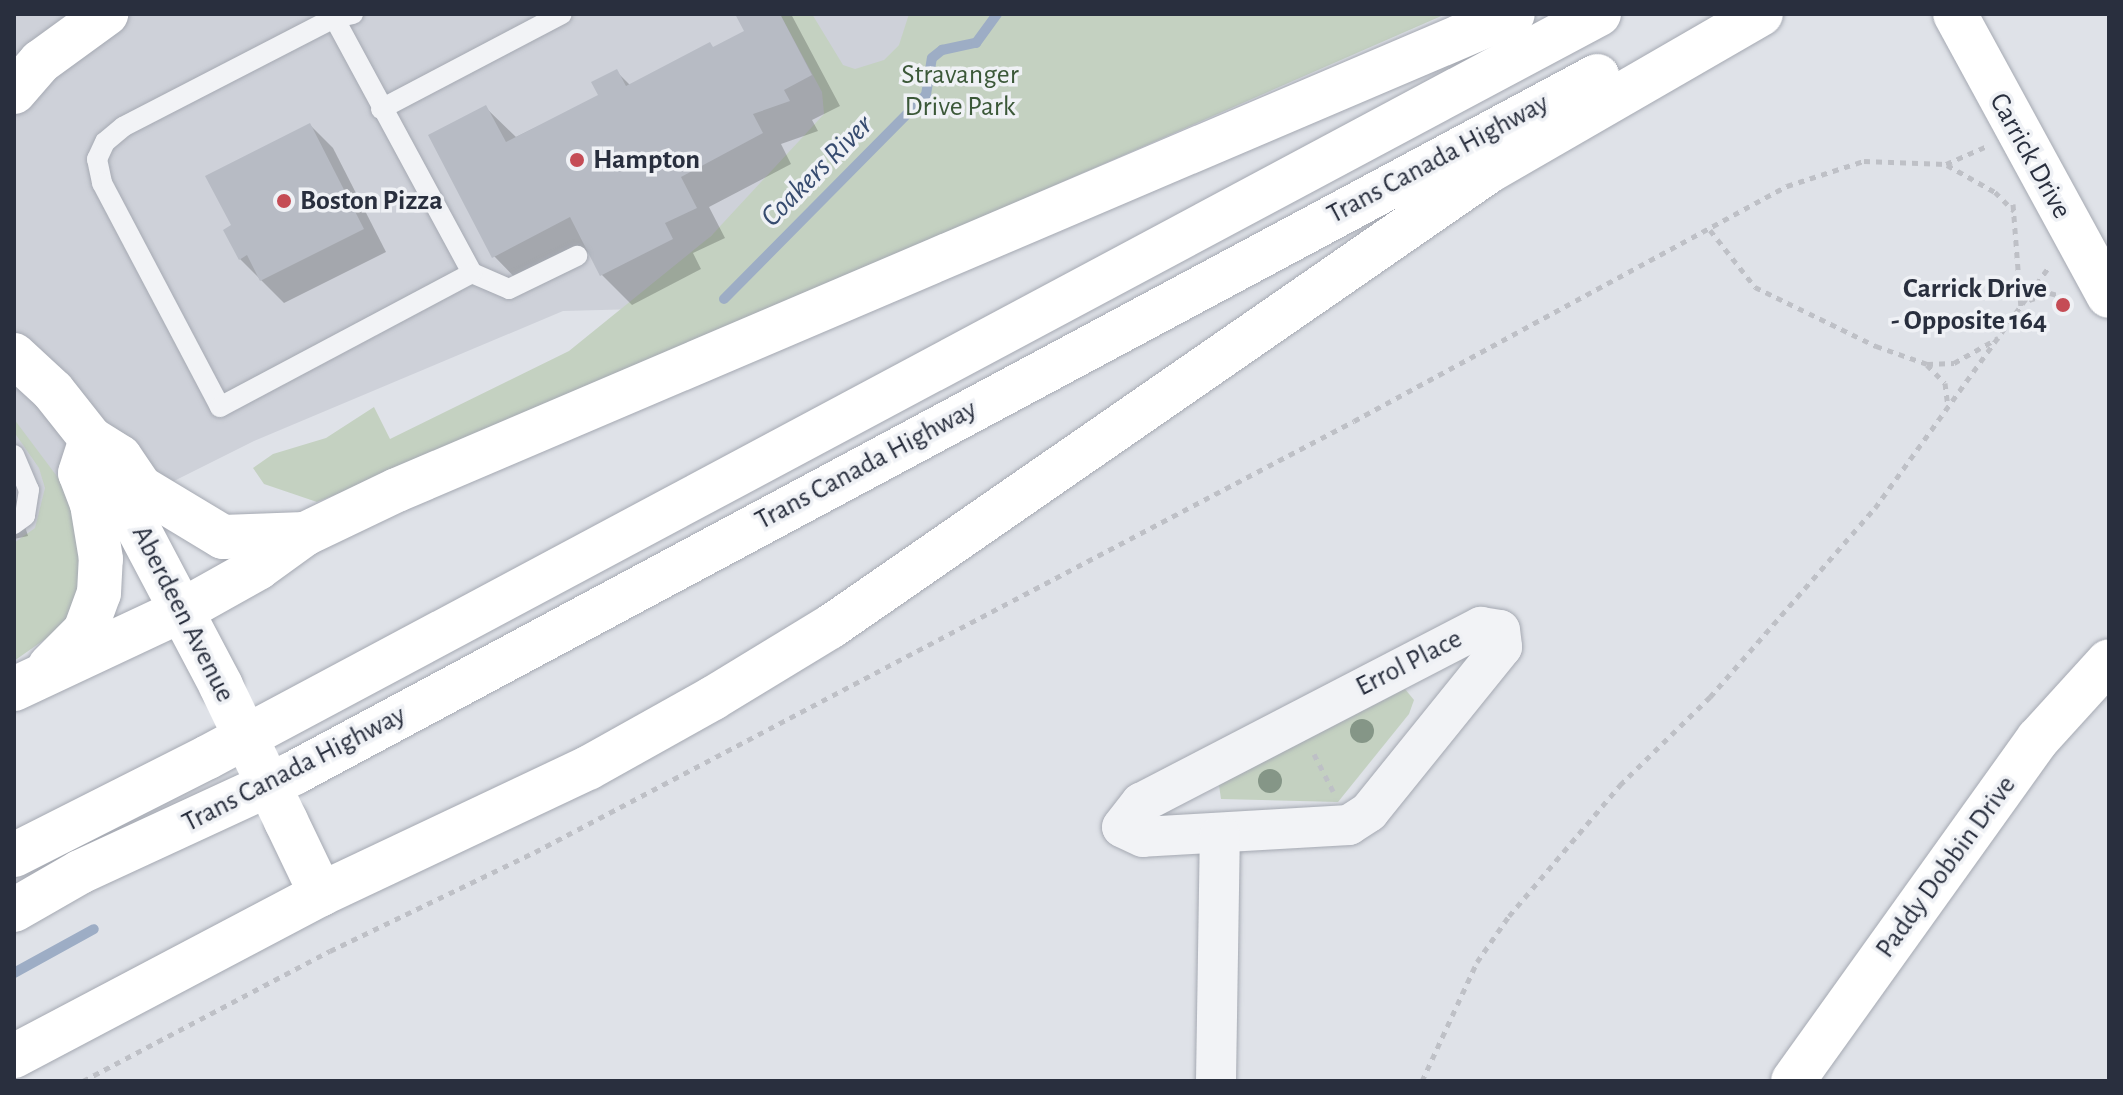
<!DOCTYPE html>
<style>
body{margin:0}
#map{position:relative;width:2123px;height:1095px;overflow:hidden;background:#dfe2e8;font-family:"Alegreya Sans",sans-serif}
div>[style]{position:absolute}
.built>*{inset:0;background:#ced1d9}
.green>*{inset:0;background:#c4d1c1}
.shadow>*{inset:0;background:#0003}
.stream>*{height:10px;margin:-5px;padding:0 5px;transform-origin:5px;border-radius:5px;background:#9dadc5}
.building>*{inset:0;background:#b7bbc4}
.path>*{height:5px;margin-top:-2.5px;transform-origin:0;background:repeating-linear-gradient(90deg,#bec0c6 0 6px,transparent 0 12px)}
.roads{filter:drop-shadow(0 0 2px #a5a9b2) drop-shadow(0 0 2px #a5a9b2)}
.lane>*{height:20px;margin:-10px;padding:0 10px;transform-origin:10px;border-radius:10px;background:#f2f3f6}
.street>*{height:40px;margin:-20px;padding:0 20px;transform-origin:20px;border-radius:20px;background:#f2f3f6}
.secondary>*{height:44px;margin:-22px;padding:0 22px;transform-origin:22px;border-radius:22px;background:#fff}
.highway>*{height:44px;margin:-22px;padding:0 22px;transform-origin:22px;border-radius:22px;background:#fff}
.secondary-bridge>*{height:44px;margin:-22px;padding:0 22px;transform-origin:22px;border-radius:22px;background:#fff}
.trees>*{width:24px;height:24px;margin:-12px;border-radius:50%;background:#859687}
.dots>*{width:22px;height:22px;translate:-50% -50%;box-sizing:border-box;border:4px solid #eff1f5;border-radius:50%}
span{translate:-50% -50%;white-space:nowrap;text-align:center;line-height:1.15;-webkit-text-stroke:7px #eff1f5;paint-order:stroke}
.park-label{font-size:28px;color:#3b5838}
.street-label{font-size:28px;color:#292f3e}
.poi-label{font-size:28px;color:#292f3e;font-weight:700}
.left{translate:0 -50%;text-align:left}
.right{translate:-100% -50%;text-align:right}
.water-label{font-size:30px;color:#364b6f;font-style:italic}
.frame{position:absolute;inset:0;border:16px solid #292f3e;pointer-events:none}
</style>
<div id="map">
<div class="built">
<i style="clip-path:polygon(14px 14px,930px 14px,639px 309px,563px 311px,254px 441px,14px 561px)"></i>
</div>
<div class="green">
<i style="clip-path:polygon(780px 14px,812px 14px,843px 65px,855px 69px,884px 60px,899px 45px,909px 14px,1446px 14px,464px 444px,317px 502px,264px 484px,253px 468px,273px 454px,326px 438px,374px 407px,390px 439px,569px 351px,711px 236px,824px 114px,822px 92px)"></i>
<i style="clip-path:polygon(14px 419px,71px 495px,82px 569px,76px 601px,61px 628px,14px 661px,14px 543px,35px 528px,45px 488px,39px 468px,14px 432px)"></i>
<i style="clip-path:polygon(1405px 689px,1414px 700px,1409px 714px,1338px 802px,1221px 799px,1219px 785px)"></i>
</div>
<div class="shadow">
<i style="clip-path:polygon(737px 14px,791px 14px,840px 106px,812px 120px,818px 131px,781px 144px,791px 164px,709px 207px,725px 238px,693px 253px,701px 269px,632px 305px,602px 275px,590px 251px,523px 286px,494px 256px,486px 108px,516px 137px,600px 96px,616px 71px,631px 86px,747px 32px)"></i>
<i style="clip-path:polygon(310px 125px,333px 148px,386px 252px,284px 303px,240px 259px,234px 226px)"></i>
<i style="clip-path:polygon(14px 492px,28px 536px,14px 539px)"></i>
</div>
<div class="stream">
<i style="left:724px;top:299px;width:287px;rotate:-45.3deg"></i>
<i style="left:926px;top:95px;width:37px;rotate:-81deg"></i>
<i style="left:932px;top:58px;width:13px;rotate:-39deg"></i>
<i style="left:942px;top:50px;width:35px;rotate:-12deg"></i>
<i style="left:976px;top:43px;width:36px;rotate:-54deg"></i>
<i style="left:14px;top:973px;width:91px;rotate:-28.8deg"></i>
</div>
<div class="building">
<i style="clip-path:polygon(735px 14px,780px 14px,812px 75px,784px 90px,790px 101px,753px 114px,763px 133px,681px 177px,697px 208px,665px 223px,673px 239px,600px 276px,570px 217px,492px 258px,428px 135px,486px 105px,506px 142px,598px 95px,591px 82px,617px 69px,626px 86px,710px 42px,713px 47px,744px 31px)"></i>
<i style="clip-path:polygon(310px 123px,364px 229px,260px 281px,247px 255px,239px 260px,223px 230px,231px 225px,205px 176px)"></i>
</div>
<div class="path">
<i style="left:1947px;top:165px;width:55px;rotate:29.4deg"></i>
<i style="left:1995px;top:192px;width:27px;rotate:45deg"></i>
<i style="left:2013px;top:204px;width:105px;rotate:85.6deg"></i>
<i style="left:1710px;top:230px;width:73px;rotate:51.7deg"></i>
<i style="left:1755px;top:287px;width:135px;rotate:26deg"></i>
<i style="left:1876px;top:346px;width:54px;rotate:19.4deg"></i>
<i style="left:1927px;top:364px;width:27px;rotate:-2deg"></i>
<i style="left:1954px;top:363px;width:51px;rotate:-29.6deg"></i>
<i style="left:2029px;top:300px;width:22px;rotate:-18deg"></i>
<i style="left:2050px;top:293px;width:16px;rotate:15deg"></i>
<i style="left:1927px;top:365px;width:25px;rotate:45deg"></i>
<i style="left:1945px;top:383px;width:24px;rotate:83deg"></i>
<i style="left:1314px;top:754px;width:42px;rotate:62.8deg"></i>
<i style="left:83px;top:1081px;width:279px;rotate:-27.8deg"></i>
<i style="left:330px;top:951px;width:228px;rotate:-25.8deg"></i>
<i style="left:535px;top:852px;width:925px;rotate:-27.76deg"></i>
<i style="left:1354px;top:421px;width:493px;rotate:-28.5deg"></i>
<i style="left:1787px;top:186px;width:81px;rotate:-18deg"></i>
<i style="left:1864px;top:161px;width:82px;rotate:2.1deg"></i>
<i style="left:1946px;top:164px;width:43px;rotate:-23.6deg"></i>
<i style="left:1422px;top:1081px;width:131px;rotate:-65.2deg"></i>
<i style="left:1477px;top:962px;width:56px;rotate:-55.2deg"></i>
<i style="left:1509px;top:916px;width:172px;rotate:-49.7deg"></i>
<i style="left:1620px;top:785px;width:126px;rotate:-44.4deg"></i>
<i style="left:1710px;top:697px;width:251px;rotate:-48.9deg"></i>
<i style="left:1875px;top:508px;width:299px;rotate:-54.2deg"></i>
</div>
<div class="roads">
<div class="lane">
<i style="left:332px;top:14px;width:294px;rotate:61.6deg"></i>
<i style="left:472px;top:273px;width:40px;rotate:23.4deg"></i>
<i style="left:509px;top:289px;width:76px;rotate:-25.9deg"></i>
<i style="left:353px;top:14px;width:19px;rotate:168deg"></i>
<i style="left:334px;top:18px;width:237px;rotate:152.7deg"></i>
<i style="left:123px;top:127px;width:23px;rotate:140deg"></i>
<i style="left:105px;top:142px;width:19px;rotate:115deg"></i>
<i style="left:97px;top:159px;width:25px;rotate:78deg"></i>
<i style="left:102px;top:183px;width:253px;rotate:62.2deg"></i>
<i style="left:220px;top:407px;width:285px;rotate:-28deg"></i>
<i style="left:381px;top:109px;width:204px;rotate:-27.7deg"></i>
<i style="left:14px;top:455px;width:38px;rotate:67deg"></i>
<i style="left:29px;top:490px;width:26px;rotate:99deg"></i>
<i style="left:25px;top:516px;width:14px;rotate:144deg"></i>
</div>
<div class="street">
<i style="left:1481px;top:627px;width:19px;rotate:9deg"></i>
<i style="left:1500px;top:630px;width:17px;rotate:83deg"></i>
<i style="left:1502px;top:647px;width:212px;rotate:128.9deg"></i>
<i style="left:1369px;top:812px;width:24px;rotate:147deg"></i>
<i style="left:1349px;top:825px;width:206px;rotate:176.7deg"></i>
<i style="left:1143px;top:837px;width:23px;rotate:-155deg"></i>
<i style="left:1122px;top:827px;width:31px;rotate:-52deg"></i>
<i style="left:1141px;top:803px;width:383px;rotate:-27.4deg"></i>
<i style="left:1216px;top:1081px;width:246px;rotate:-89.1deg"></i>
</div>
<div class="secondary">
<i style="left:1955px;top:14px;width:321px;rotate:61.4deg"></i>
<i style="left:14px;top:92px;width:40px;rotate:-49deg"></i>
<i style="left:40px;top:62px;width:82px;rotate:-36deg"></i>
<i style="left:14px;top:355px;width:53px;rotate:42.7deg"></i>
<i style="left:53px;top:391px;width:61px;rotate:51.6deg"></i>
<i style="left:91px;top:439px;width:279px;rotate:62.2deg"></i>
<i style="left:286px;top:821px;width:81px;rotate:64.4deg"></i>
<i style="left:1793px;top:1081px;width:421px;rotate:-54.4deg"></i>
<i style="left:2038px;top:739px;width:105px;rotate:-47.7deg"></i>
</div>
<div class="highway">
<i style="left:50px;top:666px;width:49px;rotate:-45deg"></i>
<i style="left:85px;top:631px;width:40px;rotate:-69.8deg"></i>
<i style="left:99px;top:593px;width:34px;rotate:-87deg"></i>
<i style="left:101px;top:559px;width:56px;rotate:-99.3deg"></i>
<i style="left:92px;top:504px;width:33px;rotate:-111deg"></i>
<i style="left:80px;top:473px;width:36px;rotate:-72deg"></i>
<i style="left:91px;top:439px;width:34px;rotate:32deg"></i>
<i style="left:120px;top:457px;width:36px;rotate:56deg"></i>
<i style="left:140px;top:487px;width:97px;rotate:31.1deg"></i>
<i style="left:223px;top:537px;width:82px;rotate:-2.1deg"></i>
<i style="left:14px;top:689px;width:187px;rotate:-25.1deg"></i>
<i style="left:183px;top:610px;width:86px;rotate:-29.2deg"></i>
<i style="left:258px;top:568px;width:58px;rotate:-35.9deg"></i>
<i style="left:305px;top:534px;width:102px;rotate:-25.6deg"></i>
<i style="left:397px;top:490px;width:1213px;rotate:-23.1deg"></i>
<i style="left:14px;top:855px;width:217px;rotate:-26.8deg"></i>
<i style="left:208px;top:757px;width:1577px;rotate:-28.11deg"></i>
<i style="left:14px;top:910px;width:76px;rotate:-29.9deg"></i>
<i style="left:80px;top:872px;width:236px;rotate:-24.8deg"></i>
<i style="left:294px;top:773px;width:1478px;rotate:-28.14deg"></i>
<i style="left:14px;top:1056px;width:347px;rotate:-27.8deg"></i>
<i style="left:321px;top:894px;width:295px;rotate:-25.3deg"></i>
<i style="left:588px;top:768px;width:143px;rotate:-29.2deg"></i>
<i style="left:713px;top:698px;width:137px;rotate:-31.3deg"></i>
<i style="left:830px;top:627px;width:801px;rotate:-34.68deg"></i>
<i style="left:1489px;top:171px;width:314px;rotate:-30deg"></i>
</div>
</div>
<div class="secondary-bridge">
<i style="left:221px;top:686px;width:150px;rotate:64.3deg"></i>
</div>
<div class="trees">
<i style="left:1362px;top:731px"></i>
<i style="left:1270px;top:781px"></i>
</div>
<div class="dots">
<i style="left:577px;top:160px;background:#c54c55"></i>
<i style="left:284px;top:201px;background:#c54c55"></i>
<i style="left:2063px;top:305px;background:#c54c55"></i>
</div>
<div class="park-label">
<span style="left:960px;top:91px">Stravanger<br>Drive Park</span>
</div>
<div class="street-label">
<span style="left:2030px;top:156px;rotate:61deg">Carrick Drive</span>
<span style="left:1438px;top:159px;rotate:-28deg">Trans Canada Highway</span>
<span style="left:866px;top:465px;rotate:-28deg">Trans Canada Highway</span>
<span style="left:183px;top:614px;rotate:63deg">Aberdeen Avenue</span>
<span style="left:1409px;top:663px;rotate:-27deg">Errol Place</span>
<span style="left:294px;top:769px;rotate:-27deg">Trans Canada Highway</span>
<span style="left:1946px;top:867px;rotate:-54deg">Paddy Dobbin Drive</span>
</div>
<div class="poi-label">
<span class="left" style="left:593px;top:160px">Hampton</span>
<span class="left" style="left:300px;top:201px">Boston Pizza</span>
<span class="right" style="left:2047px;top:305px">Carrick Drive<br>- Opposite 164</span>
</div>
<div class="water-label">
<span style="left:817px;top:171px;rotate:-45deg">Coakers River</span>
</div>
<div class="frame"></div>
</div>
